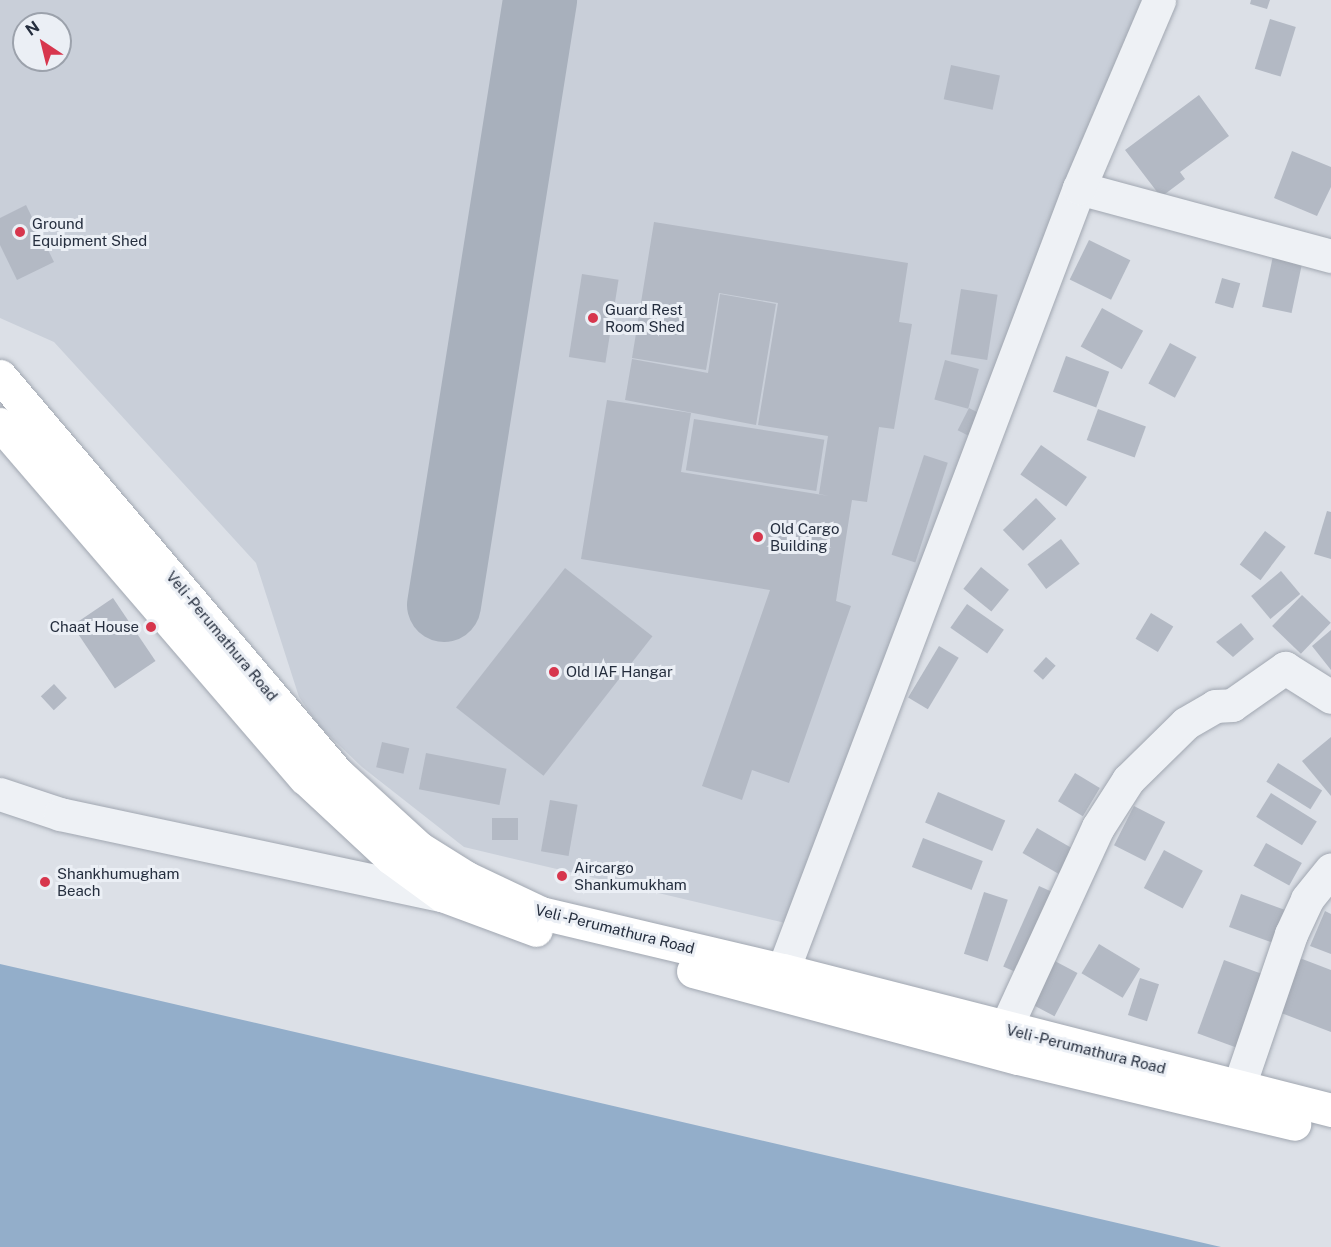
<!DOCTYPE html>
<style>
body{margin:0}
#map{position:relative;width:1331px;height:1247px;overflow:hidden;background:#dce0e7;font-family:"Public Sans",sans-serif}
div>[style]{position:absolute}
.built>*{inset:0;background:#c9cfd9}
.water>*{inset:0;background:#93aeca}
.taxiway>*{height:74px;margin:-37px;padding:0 37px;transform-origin:37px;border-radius:37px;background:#a8b0bc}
.building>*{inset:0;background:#b3b9c4;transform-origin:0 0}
.roads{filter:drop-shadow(0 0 2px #a1a7b1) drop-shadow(0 0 2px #a1a7b1)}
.minor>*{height:33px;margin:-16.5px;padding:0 16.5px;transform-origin:16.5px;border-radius:16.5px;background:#eef1f5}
.major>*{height:33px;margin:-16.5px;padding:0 16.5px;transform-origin:16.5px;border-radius:16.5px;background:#fff}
.dots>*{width:16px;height:16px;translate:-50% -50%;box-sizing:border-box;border:3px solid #ebeff5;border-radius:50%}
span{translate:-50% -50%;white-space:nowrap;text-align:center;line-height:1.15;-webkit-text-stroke:6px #ebeff5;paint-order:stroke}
.poi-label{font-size:15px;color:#252e3e}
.left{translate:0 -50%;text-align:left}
.right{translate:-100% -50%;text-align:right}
.street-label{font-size:15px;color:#252e3e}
.north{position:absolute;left:12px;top:12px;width:60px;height:60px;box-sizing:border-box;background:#ebeff5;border:2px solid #9ca2ac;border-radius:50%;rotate:325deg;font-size:16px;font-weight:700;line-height:24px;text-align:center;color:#252e3e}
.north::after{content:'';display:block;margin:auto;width:21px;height:27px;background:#d7364d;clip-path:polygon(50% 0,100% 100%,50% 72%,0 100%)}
</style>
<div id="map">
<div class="built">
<i style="clip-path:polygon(evenodd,0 0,1144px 0,798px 926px,464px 847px,362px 767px,319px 726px,299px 697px,256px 563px,54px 342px,0 318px,0 0,24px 24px,60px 24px,60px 60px,24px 60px,24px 24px)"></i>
</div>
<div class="water">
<i style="clip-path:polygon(0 964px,79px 982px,1221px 1247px,0 1247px)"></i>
</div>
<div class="taxiway">
<i style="left:444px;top:605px;width:613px;rotate:-80.98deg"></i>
</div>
<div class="building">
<i style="clip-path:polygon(1251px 0,1270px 0,1267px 9px,1250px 4px)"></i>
<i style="left:1270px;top:19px;width:27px;height:52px;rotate:17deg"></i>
<i style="left:951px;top:65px;width:50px;height:35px;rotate:12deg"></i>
<i style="clip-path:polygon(1199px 95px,1229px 136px,1180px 172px,1185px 179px,1161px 197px,1125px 150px)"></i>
<i style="clip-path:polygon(1292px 151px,1331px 167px,1331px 187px,1317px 216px,1274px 198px)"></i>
<i style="clip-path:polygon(26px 205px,54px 262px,17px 280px,0 245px,0 218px)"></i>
<i style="clip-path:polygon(654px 222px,908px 263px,899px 322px,912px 324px,894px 429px,879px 427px,867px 502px,852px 500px,836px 601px,851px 606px,789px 783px,752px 770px,742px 800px,702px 786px,770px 590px,581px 559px,607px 400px,691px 413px,681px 472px,829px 496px,819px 494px,828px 436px,758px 425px,778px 303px,719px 293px,706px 370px,632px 358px)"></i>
<i style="left:1089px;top:240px;width:46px;height:44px;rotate:26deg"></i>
<i style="left:1273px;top:256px;width:30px;height:52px;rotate:12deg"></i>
<i style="left:582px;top:274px;width:37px;height:84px;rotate:9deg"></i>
<i style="left:1222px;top:278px;width:19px;height:26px;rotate:16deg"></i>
<i style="left:961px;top:289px;width:37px;height:66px;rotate:9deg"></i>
<i style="clip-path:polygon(720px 294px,776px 304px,756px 425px,625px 400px,632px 359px,708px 373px)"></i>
<i style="left:1102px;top:308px;width:47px;height:44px;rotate:29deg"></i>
<i style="left:1170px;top:343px;width:30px;height:46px;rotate:28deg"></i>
<i style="left:1066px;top:356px;width:46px;height:38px;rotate:20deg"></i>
<i style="left:945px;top:360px;width:35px;height:41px;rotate:15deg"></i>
<i style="left:969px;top:408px;width:16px;height:25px;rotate:27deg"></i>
<i style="left:1098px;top:409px;width:51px;height:33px;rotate:20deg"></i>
<i style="left:694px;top:419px;width:132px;height:52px;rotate:9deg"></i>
<i style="left:1041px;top:445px;width:56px;height:36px;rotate:35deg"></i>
<i style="left:924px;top:455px;width:25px;height:105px;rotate:18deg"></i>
<i style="left:1036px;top:498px;width:29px;height:46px;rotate:46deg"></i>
<i style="clip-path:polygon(1327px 511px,1331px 512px,1331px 559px,1314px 554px)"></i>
<i style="left:1265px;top:531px;width:26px;height:42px;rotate:37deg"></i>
<i style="left:1061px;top:539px;width:31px;height:42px;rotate:53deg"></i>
<i style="left:981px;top:567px;width:36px;height:28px;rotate:39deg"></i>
<i style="left:565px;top:568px;width:111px;height:177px;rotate:38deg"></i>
<i style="left:1281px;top:571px;width:30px;height:39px;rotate:50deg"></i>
<i style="left:1302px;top:595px;width:40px;height:43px;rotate:44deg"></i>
<i style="left:113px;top:598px;width:76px;height:49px;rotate:56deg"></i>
<i style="left:967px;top:604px;width:45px;height:29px;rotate:35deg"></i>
<i style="left:1151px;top:613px;width:26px;height:30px;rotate:31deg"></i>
<i style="clip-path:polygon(1241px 623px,1254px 639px,1233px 657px,1216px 642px)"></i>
<i style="clip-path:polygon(1331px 630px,1331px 670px,1312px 646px)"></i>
<i style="left:939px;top:646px;width:23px;height:60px;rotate:31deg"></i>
<i style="left:1046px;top:657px;width:13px;height:19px;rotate:42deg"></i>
<i style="left:54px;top:684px;width:19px;height:18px;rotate:47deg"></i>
<i style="clip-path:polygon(1331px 737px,1331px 796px,1302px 761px)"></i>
<i style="left:382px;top:742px;width:28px;height:26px;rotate:13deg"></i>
<i style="left:426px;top:753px;width:82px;height:37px;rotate:11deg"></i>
<i style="left:1278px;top:763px;width:52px;height:22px;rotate:32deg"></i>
<i style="left:1075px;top:773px;width:29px;height:33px;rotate:31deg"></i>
<i style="left:938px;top:792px;width:73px;height:33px;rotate:23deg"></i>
<i style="left:1271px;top:793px;width:54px;height:28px;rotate:32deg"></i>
<i style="left:550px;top:800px;width:28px;height:52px;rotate:10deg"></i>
<i style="left:1134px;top:806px;width:35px;height:44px;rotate:27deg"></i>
<i style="left:492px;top:818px;width:26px;height:22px"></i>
<i style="left:1037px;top:828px;width:46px;height:29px;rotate:30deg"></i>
<i style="left:923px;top:838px;width:64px;height:31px;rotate:21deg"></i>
<i style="left:1266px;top:843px;width:41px;height:26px;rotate:29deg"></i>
<i style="left:1164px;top:850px;width:44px;height:43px;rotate:28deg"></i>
<i style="left:1039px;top:886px;width:20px;height:88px;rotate:24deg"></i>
<i style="left:984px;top:892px;width:25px;height:65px;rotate:18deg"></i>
<i style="left:1241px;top:894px;width:47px;height:35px;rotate:20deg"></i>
<i style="clip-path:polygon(1325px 911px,1331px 914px,1331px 954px,1310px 946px)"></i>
<i style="left:1099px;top:944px;width:48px;height:34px;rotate:31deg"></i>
<i style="clip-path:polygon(1297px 957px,1331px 970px,1331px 1032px,1276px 1011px)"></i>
<i style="left:1051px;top:959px;width:30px;height:49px;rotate:28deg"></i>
<i style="left:1224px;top:960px;width:45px;height:78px;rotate:20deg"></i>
<i style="left:1140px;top:978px;width:20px;height:39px;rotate:18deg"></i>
</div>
<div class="roads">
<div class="minor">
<i style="left:1079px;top:188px;width:261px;rotate:15.1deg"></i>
<i style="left:0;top:794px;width:63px;rotate:18.4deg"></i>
<i style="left:60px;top:814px;width:390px;rotate:12deg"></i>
<i style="left:783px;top:970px;width:836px;rotate:-69.27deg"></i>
<i style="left:1079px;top:188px;width:204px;rotate:-66.9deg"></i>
<i style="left:1005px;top:1029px;width:222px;rotate:-65.3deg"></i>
<i style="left:1098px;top:827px;width:56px;rotate:-57.4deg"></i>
<i style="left:1128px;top:780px;width:81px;rotate:-44.5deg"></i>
<i style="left:1186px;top:723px;width:34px;rotate:-30deg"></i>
<i style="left:1215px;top:706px;width:17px;rotate:-3deg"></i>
<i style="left:1232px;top:705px;width:65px;rotate:-34.9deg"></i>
<i style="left:1285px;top:668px;width:54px;rotate:32.2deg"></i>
<i style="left:1239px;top:1086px;width:161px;rotate:-71.1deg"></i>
<i style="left:1291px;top:934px;width:38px;rotate:-65deg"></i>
<i style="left:1307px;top:899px;width:38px;rotate:-51deg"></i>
</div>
<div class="major">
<i style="left:0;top:376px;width:521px;rotate:49.67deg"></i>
<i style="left:337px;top:773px;width:111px;rotate:42.4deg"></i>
<i style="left:419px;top:848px;width:57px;rotate:32deg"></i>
<i style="left:467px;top:878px;width:82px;rotate:25.3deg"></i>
<i style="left:541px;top:913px;width:249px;rotate:13.3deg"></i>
<i style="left:783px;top:970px;width:566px;rotate:14.33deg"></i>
<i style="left:0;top:424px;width:467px;rotate:49.3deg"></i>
<i style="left:305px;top:778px;width:117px;rotate:42.9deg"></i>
<i style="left:391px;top:858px;width:63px;rotate:36deg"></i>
<i style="left:442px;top:895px;width:100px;rotate:20.4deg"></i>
<i style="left:693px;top:971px;width:336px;rotate:15deg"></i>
<i style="left:1018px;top:1058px;width:284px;rotate:13.4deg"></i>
</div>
</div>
<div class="dots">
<i style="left:20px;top:232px;background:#d7364d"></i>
<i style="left:593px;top:318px;background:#d7364d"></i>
<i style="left:758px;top:537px;background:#d7364d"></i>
<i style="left:151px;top:627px;background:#d7364d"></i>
<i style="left:554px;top:672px;background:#d7364d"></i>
<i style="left:562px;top:876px;background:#d7364d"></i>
<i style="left:45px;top:882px;background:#d7364d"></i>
</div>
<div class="poi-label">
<span class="left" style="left:32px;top:232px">Ground<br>Equipment Shed</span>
<span class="left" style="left:605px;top:318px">Guard Rest<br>Room Shed</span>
<span class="left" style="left:770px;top:537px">Old Cargo<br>Building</span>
<span class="right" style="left:139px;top:627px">Chaat House</span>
<span class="left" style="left:566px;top:672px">Old IAF Hangar</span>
<span class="left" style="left:574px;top:876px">Aircargo<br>Shankumukham</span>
<span class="left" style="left:57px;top:882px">Shankhumugham<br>Beach</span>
</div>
<div class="street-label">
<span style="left:222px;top:636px;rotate:50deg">Veli -Perumathura Road</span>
<span style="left:615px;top:929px;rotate:14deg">Veli -Perumathura Road</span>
<span style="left:1086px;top:1049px;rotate:14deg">Veli -Perumathura Road</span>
</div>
<div class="north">N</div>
</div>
